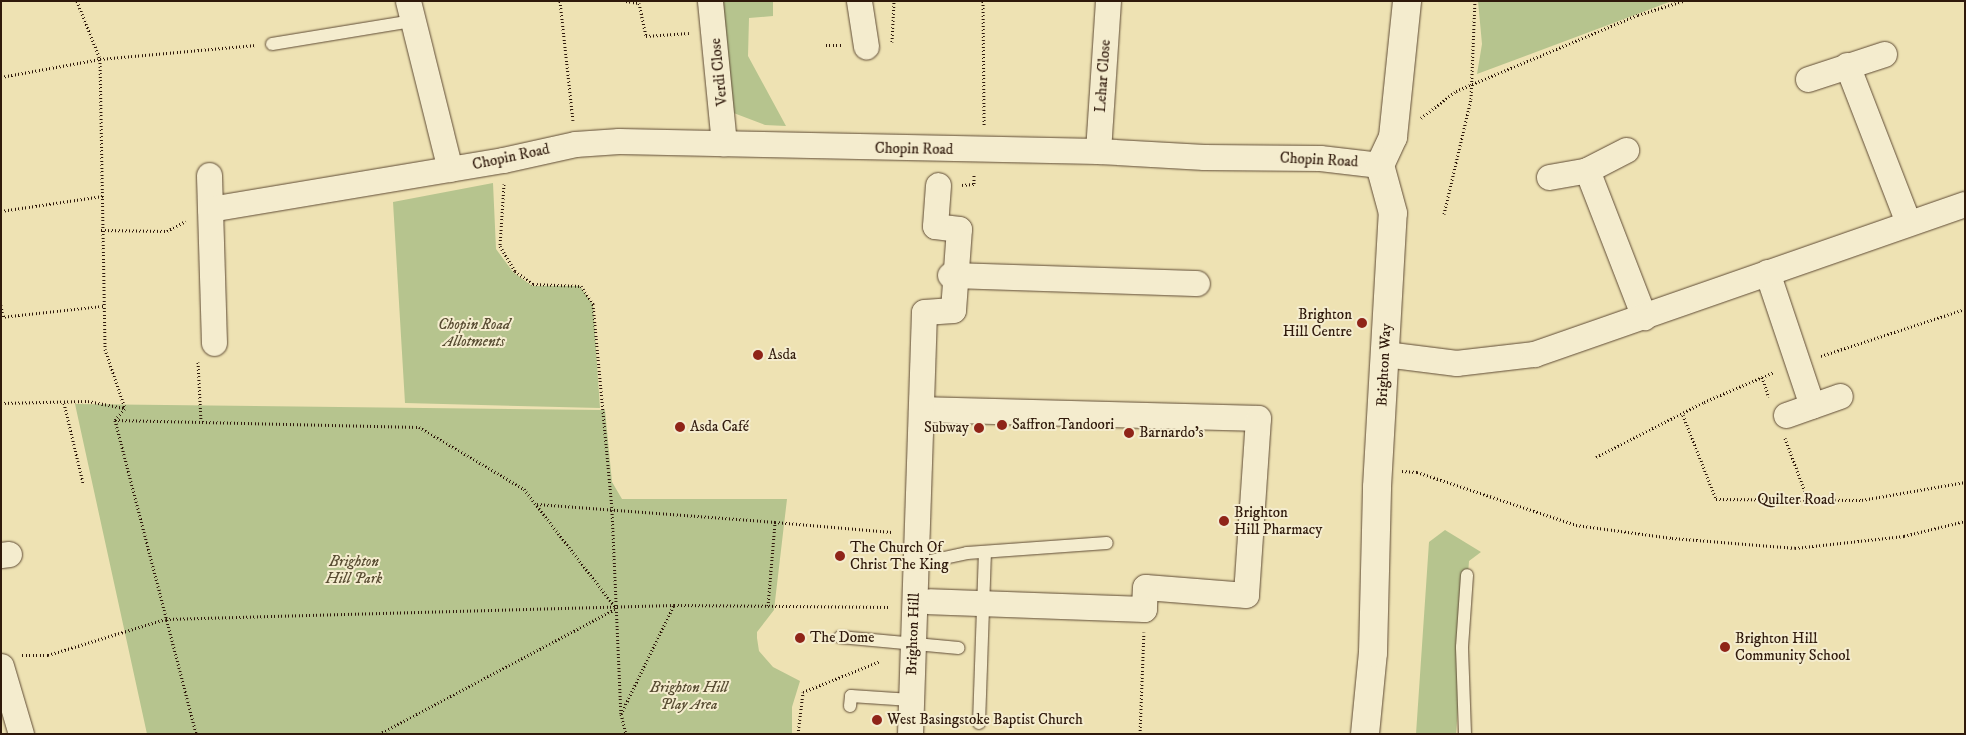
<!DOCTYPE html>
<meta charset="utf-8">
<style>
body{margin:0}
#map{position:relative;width:1966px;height:735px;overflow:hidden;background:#eee2b3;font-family:"IM FELL DW Pica",serif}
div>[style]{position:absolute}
.green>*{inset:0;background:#b6c48e}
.path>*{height:3px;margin-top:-1.5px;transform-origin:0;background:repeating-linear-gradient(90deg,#2f190b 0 1px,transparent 0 3.5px)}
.roads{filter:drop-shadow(0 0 1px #5f4b35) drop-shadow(0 0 1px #5f4b35)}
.lane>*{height:12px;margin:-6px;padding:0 6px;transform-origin:6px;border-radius:6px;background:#f4ecce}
.street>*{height:25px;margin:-12.5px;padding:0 12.5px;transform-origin:12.5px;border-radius:12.5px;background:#f4ecce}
.secondary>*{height:28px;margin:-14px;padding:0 14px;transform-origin:14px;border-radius:14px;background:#f4ecce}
.dots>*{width:14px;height:14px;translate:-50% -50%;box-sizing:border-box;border:2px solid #f4ecce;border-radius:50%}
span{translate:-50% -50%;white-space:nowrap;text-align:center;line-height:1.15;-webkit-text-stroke:4px #f4ecce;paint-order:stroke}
.street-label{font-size:15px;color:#2f190b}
.poi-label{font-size:15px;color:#2f190b}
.right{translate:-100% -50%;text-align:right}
.left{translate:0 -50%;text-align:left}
.park-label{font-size:15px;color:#584c32;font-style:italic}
.frame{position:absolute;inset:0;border:2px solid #2f190b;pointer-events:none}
</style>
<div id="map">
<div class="green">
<i style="clip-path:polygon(715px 1px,773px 1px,773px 16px,749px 18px,748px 56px,786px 126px,765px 125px,731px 112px)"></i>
<i style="clip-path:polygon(1478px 1px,1672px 1px,1477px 74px,1482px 44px)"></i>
<i style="clip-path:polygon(493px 183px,496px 249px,513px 272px,532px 286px,580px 286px,593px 305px,600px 408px,405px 403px,393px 202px)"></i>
<i style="clip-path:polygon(75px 404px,605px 410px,612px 482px,622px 499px,787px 499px,774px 610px,757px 632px,757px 638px,759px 651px,773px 667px,800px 681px,792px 707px,792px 734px,147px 734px)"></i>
<i style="clip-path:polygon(1445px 530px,1481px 552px,1469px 561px,1456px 734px,1416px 734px,1429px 542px)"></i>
</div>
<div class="path">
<i style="left:77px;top:1px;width:62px;rotate:68.4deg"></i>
<i style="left:100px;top:59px;width:290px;rotate:89deg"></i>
<i style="left:105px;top:349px;width:62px;rotate:71.3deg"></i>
<i style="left:560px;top:1px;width:120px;rotate:83.8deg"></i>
<i style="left:626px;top:1px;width:13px;rotate:9deg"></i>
<i style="left:639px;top:3px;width:34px;rotate:78deg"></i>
<i style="left:646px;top:36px;width:43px;rotate:-4deg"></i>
<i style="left:983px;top:1px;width:125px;rotate:89.5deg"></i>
<i style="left:892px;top:42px;width:41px;rotate:-87.2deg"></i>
<i style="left:826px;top:45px;width:17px"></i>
<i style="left:1px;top:77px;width:101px;rotate:-10.3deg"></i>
<i style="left:100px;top:59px;width:157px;rotate:-5.1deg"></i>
<i style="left:1421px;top:118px;width:44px;rotate:-37.6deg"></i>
<i style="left:1456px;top:91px;width:197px;rotate:-22.7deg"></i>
<i style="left:1638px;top:15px;width:47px;rotate:-17.3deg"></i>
<i style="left:504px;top:184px;width:62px;rotate:93.7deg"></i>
<i style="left:500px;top:246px;width:29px;rotate:59deg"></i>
<i style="left:515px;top:271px;width:22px;rotate:36deg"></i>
<i style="left:533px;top:284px;width:48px;rotate:2.4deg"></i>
<i style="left:581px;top:286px;width:22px;rotate:56deg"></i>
<i style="left:593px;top:304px;width:207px;rotate:84.7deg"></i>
<i style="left:612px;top:510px;width:204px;rotate:87.5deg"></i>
<i style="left:621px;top:714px;width:21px;rotate:76deg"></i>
<i style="left:962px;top:185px;width:12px;rotate:-5deg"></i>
<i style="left:974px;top:184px;width:10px;rotate:-90deg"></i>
<i style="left:1px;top:211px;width:103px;rotate:-8.4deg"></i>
<i style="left:1444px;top:214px;width:118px;rotate:-76.8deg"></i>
<i style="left:1471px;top:99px;width:98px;rotate:-87.7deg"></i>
<i style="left:101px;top:230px;width:66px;rotate:0.9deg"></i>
<i style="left:167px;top:231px;width:21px;rotate:-28deg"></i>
<i style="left:1px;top:305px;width:12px;rotate:81deg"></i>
<i style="left:1px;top:317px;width:103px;rotate:-6.2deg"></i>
<i style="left:1821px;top:356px;width:151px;rotate:-18.1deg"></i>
<i style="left:198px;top:362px;width:59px;rotate:87.1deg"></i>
<i style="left:1762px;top:377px;width:21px;rotate:71deg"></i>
<i style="left:1px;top:403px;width:87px;rotate:-1.3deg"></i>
<i style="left:88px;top:401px;width:38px;rotate:11deg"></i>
<i style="left:64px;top:403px;width:82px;rotate:76.6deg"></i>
<i style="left:1683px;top:415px;width:90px;rotate:68.6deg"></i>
<i style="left:1716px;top:499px;width:146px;rotate:0.4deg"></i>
<i style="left:1862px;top:500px;width:105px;rotate:-9.9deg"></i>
<i style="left:115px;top:420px;width:304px;rotate:1.3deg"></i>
<i style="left:419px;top:427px;width:122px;rotate:30.6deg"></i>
<i style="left:524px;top:489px;width:150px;rotate:52.3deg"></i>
<i style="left:115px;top:420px;width:324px;rotate:75.5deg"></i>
<i style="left:115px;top:420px;width:16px;rotate:-50deg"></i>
<i style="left:1785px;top:438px;width:66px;rotate:69.6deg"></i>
<i style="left:1596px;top:457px;width:121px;rotate:-27deg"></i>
<i style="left:1704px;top:402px;width:76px;rotate:-23.2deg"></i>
<i style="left:1402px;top:471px;width:15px;rotate:4deg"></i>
<i style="left:1417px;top:472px;width:168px;rotate:18.4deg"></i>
<i style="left:1576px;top:525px;width:97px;rotate:7.7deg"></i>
<i style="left:1672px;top:538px;width:123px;rotate:4.6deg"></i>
<i style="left:1795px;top:548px;width:110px;rotate:-6.3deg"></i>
<i style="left:1904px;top:536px;width:63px;rotate:-13.8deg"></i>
<i style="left:537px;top:504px;width:239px;rotate:4.3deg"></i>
<i style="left:768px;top:606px;width:84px;rotate:-85.2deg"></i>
<i style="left:775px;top:522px;width:117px;rotate:4.9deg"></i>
<i style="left:22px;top:655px;width:26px"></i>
<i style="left:48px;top:655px;width:123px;rotate:-17deg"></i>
<i style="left:166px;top:619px;width:508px;rotate:-1.58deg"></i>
<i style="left:674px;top:605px;width:216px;rotate:0.5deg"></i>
<i style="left:621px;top:714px;width:121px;rotate:-64.1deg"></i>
<i style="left:379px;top:734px;width:267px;rotate:-27.9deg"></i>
<i style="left:798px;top:734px;width:42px;rotate:-83.2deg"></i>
<i style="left:803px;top:692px;width:83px;rotate:-21.9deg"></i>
<i style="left:1140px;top:734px;width:102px;rotate:-87.8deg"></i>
</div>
<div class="roads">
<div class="lane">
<i style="left:272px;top:44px;width:143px;rotate:-9.3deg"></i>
<i style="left:916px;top:564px;width:52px;rotate:-12.2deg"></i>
<i style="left:967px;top:553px;width:140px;rotate:-4.1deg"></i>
<i style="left:840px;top:637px;width:119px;rotate:5.3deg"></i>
<i style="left:850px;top:706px;width:10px;rotate:-84deg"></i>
<i style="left:851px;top:696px;width:60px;rotate:3.8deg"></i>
<i style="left:979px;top:723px;width:171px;rotate:-88deg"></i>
<i style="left:1465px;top:734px;width:87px;rotate:-92deg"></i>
<i style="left:1462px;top:647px;width:72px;rotate:-86deg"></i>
</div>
<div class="street">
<i style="left:408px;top:1px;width:173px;rotate:76deg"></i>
<i style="left:710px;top:1px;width:143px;rotate:84.4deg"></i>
<i style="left:859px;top:1px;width:46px;rotate:81.2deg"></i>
<i style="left:1847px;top:65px;width:168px;rotate:68.8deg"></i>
<i style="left:1808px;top:79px;width:80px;rotate:-18.2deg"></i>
<i style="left:1098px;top:151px;width:150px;rotate:-86.2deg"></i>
<i style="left:1587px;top:170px;width:158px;rotate:68.8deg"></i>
<i style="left:209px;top:175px;width:168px;rotate:88.3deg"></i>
<i style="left:1549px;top:177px;width:39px;rotate:-10deg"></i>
<i style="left:1587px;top:170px;width:44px;rotate:-27.1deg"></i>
<i style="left:210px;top:209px;width:297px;rotate:-9.5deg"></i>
<i style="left:503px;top:160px;width:74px;rotate:-12.5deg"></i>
<i style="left:575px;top:144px;width:44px;rotate:-3.9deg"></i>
<i style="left:619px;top:141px;width:479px;rotate:1.2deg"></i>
<i style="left:1098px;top:151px;width:106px;rotate:3.2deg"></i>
<i style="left:1204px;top:157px;width:116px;rotate:0.5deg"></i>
<i style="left:1320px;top:158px;width:60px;rotate:6.7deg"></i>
<i style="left:1767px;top:272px;width:141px;rotate:71.4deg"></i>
<i style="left:950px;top:275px;width:247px;rotate:1.9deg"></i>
<i style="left:1385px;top:354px;width:72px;rotate:7.2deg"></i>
<i style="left:1456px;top:363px;width:79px;rotate:-6.6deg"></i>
<i style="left:1534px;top:354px;width:456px;rotate:-19.2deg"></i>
<i style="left:921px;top:409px;width:337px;rotate:1.5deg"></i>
<i style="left:1258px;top:418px;width:177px;rotate:93.9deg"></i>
<i style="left:1246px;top:595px;width:101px;rotate:-175.5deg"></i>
<i style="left:1145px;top:587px;width:22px;rotate:93deg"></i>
<i style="left:1144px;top:609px;width:214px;rotate:-177.9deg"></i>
<i style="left:1786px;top:415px;width:57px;rotate:-19.4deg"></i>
<i style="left:1px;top:555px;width:8px;rotate:-7deg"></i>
<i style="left:1px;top:666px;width:71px;rotate:73.6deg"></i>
<i style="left:910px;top:734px;width:422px;rotate:-88.1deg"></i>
<i style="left:924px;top:312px;width:29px;rotate:-4deg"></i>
<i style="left:953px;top:310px;width:81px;rotate:-85.8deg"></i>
<i style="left:959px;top:229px;width:24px;rotate:-173deg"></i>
<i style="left:935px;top:226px;width:41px;rotate:-85.8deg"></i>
</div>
<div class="secondary">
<i style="left:1365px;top:734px;width:81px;rotate:-84.4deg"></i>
<i style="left:1373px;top:653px;width:166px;rotate:-88.6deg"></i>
<i style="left:1377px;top:487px;width:274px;rotate:-86.7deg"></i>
<i style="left:1393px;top:213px;width:50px;rotate:-105.2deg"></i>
<i style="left:1380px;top:165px;width:31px;rotate:-65deg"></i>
<i style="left:1393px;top:137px;width:137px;rotate:-84.1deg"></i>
</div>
</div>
<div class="dots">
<i style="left:1362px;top:323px;background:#8f2418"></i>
<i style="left:758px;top:355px;background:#8f2418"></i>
<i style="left:1002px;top:425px;background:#8f2418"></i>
<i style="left:680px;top:427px;background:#8f2418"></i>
<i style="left:979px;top:428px;background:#8f2418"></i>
<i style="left:1129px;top:433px;background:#8f2418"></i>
<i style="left:1224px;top:521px;background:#8f2418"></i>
<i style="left:840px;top:556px;background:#8f2418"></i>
<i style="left:800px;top:638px;background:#8f2418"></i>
<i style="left:1725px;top:647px;background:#8f2418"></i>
<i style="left:877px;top:720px;background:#8f2418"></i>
</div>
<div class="street-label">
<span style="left:719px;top:72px;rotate:-96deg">Verdi Close</span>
<span style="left:1103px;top:76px;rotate:-86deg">Lehar Close</span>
<span style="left:914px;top:149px;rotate:1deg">Chopin Road</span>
<span style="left:511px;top:157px;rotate:-12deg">Chopin Road</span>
<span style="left:1319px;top:160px;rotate:3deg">Chopin Road</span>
<span style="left:1384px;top:365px;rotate:-87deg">Brighton Way</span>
<span style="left:1796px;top:500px">Quilter Road</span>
<span style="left:913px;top:634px;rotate:-88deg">Brighton Hill</span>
</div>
<div class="poi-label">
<span class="right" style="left:1352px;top:323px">Brighton<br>Hill Centre</span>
<span class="left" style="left:768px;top:355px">Asda</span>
<span class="left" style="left:1012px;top:425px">Saffron Tandoori</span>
<span class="left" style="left:690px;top:427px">Asda Café</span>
<span class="right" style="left:969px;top:428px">Subway</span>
<span class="left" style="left:1139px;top:433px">Barnardo's</span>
<span class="left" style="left:1234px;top:521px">Brighton<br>Hill Pharmacy</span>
<span class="left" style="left:850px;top:556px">The Church Of<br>Christ The King</span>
<span class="left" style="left:810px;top:638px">The Dome</span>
<span class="left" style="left:1735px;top:647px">Brighton Hill<br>Community School</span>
<span class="left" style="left:887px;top:720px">West Basingstoke Baptist Church</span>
</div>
<div class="park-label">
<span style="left:474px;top:333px">Chopin Road<br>Allotments</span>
<span style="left:354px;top:570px">Brighton<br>Hill Park</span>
<span style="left:689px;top:696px">Brighton Hill<br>Play Area</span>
</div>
<div class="frame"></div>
</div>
